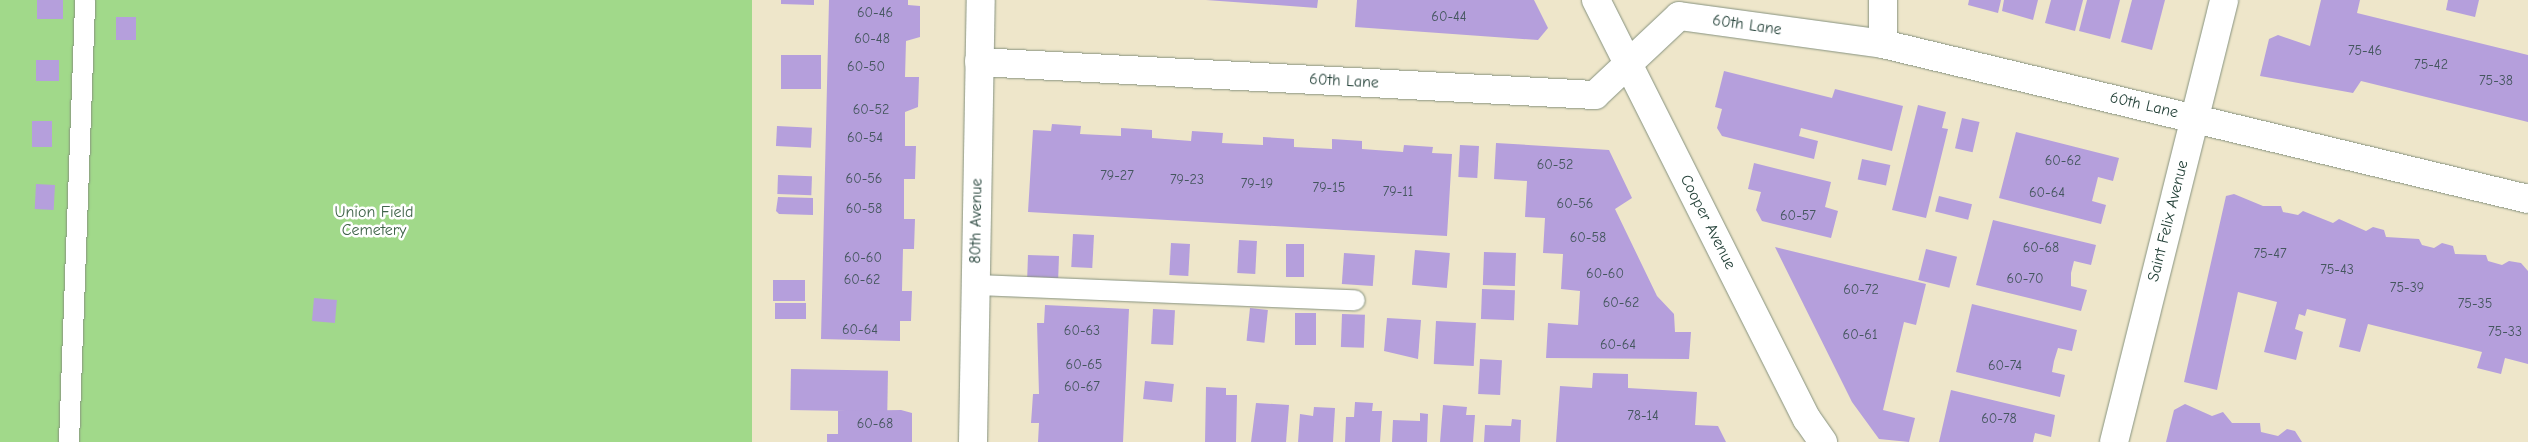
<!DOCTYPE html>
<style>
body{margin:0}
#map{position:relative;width:2528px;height:442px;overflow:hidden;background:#eee6ca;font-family:"Comic Neue",sans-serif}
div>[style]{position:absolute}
.green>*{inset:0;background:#a1d98a;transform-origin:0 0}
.building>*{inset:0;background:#b59fdc;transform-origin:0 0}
.roads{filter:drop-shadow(0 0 1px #86927f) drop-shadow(0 0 1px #86927f)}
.lane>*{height:20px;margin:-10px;padding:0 10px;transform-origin:10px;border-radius:10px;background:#fff}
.street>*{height:28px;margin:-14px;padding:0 14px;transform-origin:14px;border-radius:14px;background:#fff}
.secondary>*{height:28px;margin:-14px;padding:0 14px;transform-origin:14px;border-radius:14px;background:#fff}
span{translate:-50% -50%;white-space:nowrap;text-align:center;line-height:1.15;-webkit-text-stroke:5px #fff;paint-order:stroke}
.number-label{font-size:14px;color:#44565e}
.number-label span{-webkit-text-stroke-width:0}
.street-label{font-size:16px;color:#1f3d34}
.park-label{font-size:16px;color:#40644a}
</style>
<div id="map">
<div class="green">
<i style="left:0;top:0;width:752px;height:442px"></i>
</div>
<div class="building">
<i style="left:37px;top:0;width:26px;height:19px"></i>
<i style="clip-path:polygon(781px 0,814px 0,814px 5px,781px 4px)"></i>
<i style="clip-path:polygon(829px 0,908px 0,908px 5px,920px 6px,920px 37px,906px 41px,905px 77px,919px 77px,918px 107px,905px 112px,905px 146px,916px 146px,915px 179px,904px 179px,904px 219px,915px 219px,914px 249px,903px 249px,902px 291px,912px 291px,911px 321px,900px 321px,900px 341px,821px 339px)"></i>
<i style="clip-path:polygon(1206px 0,1318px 0,1317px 8px)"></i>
<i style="clip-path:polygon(1357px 0,1534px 0,1548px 28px,1538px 40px,1355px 27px)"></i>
<i style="clip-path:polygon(1969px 0,2001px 0,1998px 13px,1968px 5px)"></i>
<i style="clip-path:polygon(2004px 0,2038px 0,2033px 20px,2002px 11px)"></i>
<i style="clip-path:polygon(2051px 0,2083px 0,2075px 31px,2045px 23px)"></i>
<i style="clip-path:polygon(2087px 0,2120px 0,2110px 39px,2079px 31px)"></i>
<i style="clip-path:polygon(2132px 0,2165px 0,2152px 50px,2121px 42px)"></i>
<i style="clip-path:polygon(2321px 0,2360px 0,2357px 13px,2528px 55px,2528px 122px,2361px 81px,2353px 93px,2260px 76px,2269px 39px,2278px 35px,2310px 46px)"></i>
<i style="clip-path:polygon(2448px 0,2479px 0,2475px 17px,2446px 10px)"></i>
<i style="left:116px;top:17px;width:20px;height:23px"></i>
<i style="left:781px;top:55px;width:40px;height:34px"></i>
<i style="left:36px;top:60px;width:23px;height:21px"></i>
<i style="clip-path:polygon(1724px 71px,1832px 98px,1835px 89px,1903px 106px,1892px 151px,1801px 128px,1799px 136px,1818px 141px,1814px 159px,1722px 136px,1717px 128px,1722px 109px,1715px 107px)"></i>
<i style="clip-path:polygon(1918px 105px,1946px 112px,1942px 128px,1948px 129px,1926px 218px,1892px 210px)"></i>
<i style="left:1962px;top:118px;width:18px;height:31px;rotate:13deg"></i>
<i style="left:32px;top:121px;width:20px;height:26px"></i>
<i style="clip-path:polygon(1052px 124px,1081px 126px,1080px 134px,1121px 136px,1121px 128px,1152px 130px,1152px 138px,1191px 141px,1192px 131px,1223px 133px,1222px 143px,1263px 145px,1263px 137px,1294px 139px,1294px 147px,1332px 149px,1332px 139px,1362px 141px,1362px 149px,1403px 152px,1404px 145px,1433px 147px,1432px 153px,1452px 154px,1447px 236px,1028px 212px,1033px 130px,1051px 131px)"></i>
<i style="left:777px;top:126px;width:35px;height:20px;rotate:3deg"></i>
<i style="clip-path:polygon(2016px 132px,2119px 158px,2113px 181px,2098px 177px,2092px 201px,2106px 205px,2101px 224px,1999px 198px)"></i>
<i style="clip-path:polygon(1496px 143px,1609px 150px,1632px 198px,1615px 209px,1657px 296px,1674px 314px,1675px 332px,1691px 332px,1689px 359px,1546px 358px,1548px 323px,1578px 325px,1580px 291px,1561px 289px,1563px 254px,1543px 253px,1545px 218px,1525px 217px,1527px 181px,1494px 179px)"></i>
<i style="left:1460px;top:145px;width:19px;height:32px;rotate:3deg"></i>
<i style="left:1862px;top:159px;width:29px;height:21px;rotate:12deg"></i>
<i style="clip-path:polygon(1754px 163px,1831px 182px,1825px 207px,1838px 211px,1831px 238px,1762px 221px,1756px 210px,1761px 192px,1748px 189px)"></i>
<i style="left:778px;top:175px;width:34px;height:19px;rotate:2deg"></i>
<i style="left:36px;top:184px;width:19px;height:25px;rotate:3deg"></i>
<i style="clip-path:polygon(2234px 194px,2263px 206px,2281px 206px,2283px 212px,2298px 215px,2303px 211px,2333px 223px,2339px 219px,2366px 231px,2373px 227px,2384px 230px,2386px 237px,2419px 239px,2422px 245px,2434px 248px,2442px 243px,2453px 246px,2455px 254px,2486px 255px,2488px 261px,2502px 265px,2509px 261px,2521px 263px,2528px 271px,2528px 364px,2505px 358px,2501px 374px,2477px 368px,2482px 352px,2368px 324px,2360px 352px,2339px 347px,2346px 319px,2307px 309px,2305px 316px,2299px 314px,2295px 329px,2303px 332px,2296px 360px,2264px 352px,2277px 302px,2238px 292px,2217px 390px,2184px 382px,2226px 196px)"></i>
<i style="left:1939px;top:196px;width:34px;height:16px;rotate:14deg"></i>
<i style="clip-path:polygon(778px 197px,813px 198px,813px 215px,779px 214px,776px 211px)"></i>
<i style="clip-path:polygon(1993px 220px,2096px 245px,2091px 265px,2074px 261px,2071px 273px,2071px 286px,2087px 290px,2081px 311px,1976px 285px)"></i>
<i style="left:1073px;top:234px;width:21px;height:33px;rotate:3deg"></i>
<i style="left:1239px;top:240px;width:18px;height:33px;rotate:3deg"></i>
<i style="left:1171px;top:243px;width:19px;height:32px;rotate:3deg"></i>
<i style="left:1286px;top:244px;width:18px;height:33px"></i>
<i style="clip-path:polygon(1775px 247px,1926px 284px,1916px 325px,1904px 322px,1883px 410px,1915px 418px,1909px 442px,1879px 439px,1852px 402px)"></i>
<i style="left:1926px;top:249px;width:32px;height:32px;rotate:14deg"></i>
<i style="left:1415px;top:250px;width:35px;height:35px;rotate:5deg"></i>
<i style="left:1484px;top:252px;width:32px;height:33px;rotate:2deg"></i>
<i style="left:1344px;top:253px;width:31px;height:31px;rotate:4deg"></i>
<i style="left:1028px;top:255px;width:31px;height:22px;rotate:2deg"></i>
<i style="left:805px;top:280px;width:21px;height:32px;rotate:90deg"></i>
<i style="left:1482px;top:289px;width:33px;height:30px;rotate:2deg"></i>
<i style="left:314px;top:298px;width:23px;height:23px;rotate:5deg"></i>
<i style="left:806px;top:303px;width:16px;height:31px;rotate:90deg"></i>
<i style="clip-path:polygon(1972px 304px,2077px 330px,2072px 351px,2058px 348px,2054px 361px,2052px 372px,2065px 375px,2060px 397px,1956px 372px)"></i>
<i style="clip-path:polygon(1045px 305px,1129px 309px,1123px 442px,1038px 442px,1039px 423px,1031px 423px,1032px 409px,1033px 394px,1039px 394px,1037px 323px,1044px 323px)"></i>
<i style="left:1250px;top:308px;width:18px;height:33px;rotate:6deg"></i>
<i style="left:1153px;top:309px;width:22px;height:35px;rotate:3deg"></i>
<i style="left:1295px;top:313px;width:21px;height:32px"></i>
<i style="left:1342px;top:314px;width:23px;height:33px;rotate:2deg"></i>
<i style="clip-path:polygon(1387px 318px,1421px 320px,1418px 359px,1384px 351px)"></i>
<i style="left:1436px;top:321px;width:40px;height:43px;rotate:3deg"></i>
<i style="left:1480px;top:359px;width:22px;height:35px;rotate:3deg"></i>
<i style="left:791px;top:369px;width:97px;height:41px;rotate:1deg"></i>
<i style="clip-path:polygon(1593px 373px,1628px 374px,1628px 388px,1697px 392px,1695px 425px,1718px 426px,1726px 442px,1556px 442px,1560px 386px,1592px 388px)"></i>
<i style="left:1145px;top:381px;width:29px;height:18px;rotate:6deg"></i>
<i style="clip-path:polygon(1206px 387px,1226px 388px,1226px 395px,1237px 395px,1236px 442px,1205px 442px)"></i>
<i style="clip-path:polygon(1951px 390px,2055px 415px,2051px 437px,2035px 433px,2033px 442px,1939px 442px)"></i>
<i style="clip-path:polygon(1355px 402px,1373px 403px,1372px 411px,1382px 411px,1380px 442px,1345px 442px,1346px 417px,1354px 417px)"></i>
<i style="clip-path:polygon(1256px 403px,1289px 405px,1286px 442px,1251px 442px)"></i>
<i style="clip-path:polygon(2185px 404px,2212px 416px,2223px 412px,2232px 423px,2260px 423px,2261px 432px,2278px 436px,2287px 429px,2295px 431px,2302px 442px,2166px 442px,2174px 410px)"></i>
<i style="clip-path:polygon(1443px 405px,1467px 407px,1466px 415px,1475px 415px,1473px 442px,1440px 442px)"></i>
<i style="clip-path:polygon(1314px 407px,1335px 408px,1333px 442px,1298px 442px,1300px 414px,1313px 416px)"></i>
<i style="clip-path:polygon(901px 410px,912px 413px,912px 442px,827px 442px,827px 434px,838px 434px,838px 411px)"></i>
<i style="clip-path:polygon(1420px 413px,1428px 414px,1427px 442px,1392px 442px,1393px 420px,1420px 421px)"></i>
<i style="clip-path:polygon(1512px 419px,1521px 420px,1520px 442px,1484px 442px,1485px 425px,1511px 426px)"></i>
</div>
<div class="roads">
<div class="lane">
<i style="left:975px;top:285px;width:380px;rotate:2.3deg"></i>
<i style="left:69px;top:442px;width:442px;rotate:-87.9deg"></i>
</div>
<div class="street">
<i style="left:1883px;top:44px;width:44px;rotate:-90deg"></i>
<i style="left:979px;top:62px;width:617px;rotate:3.07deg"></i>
<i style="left:1595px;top:95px;width:115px;rotate:-43.2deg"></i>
<i style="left:1679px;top:16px;width:206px;rotate:7.8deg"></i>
<i style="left:1883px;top:44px;width:663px;rotate:13.51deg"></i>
<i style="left:2114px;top:442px;width:455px;rotate:-76deg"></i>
</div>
<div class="secondary">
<i style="left:1596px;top:0;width:469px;rotate:63.3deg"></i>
<i style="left:1807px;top:419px;width:28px;rotate:55deg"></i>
<i style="left:973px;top:442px;width:442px;rotate:-89deg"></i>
</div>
</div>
<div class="number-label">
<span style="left:875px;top:13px">60-46</span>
<span style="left:1449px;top:17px">60-44</span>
<span style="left:872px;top:39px">60-48</span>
<span style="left:2365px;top:51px">75-46</span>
<span style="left:2431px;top:65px">75-42</span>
<span style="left:866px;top:67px">60-50</span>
<span style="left:2496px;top:81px">75-38</span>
<span style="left:871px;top:110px">60-52</span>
<span style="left:865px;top:138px">60-54</span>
<span style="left:2063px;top:161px">60-62</span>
<span style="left:1555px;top:165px">60-52</span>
<span style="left:1117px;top:176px">79-27</span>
<span style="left:864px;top:179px">60-56</span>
<span style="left:1187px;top:180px">79-23</span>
<span style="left:1257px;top:184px">79-19</span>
<span style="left:1329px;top:188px">79-15</span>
<span style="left:1398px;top:192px">79-11</span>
<span style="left:2047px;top:193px">60-64</span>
<span style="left:1575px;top:204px">60-56</span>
<span style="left:864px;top:209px">60-58</span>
<span style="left:1798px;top:216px">60-57</span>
<span style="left:1588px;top:238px">60-58</span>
<span style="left:2041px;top:248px">60-68</span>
<span style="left:2270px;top:254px">75-47</span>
<span style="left:863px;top:258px">60-60</span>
<span style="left:2337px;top:270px">75-43</span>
<span style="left:1605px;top:274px">60-60</span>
<span style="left:2025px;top:279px">60-70</span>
<span style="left:862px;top:280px">60-62</span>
<span style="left:2407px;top:288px">75-39</span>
<span style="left:1861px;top:290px">60-72</span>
<span style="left:1621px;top:303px">60-62</span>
<span style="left:2475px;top:304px">75-35</span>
<span style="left:860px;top:330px">60-64</span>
<span style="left:1082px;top:331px">60-63</span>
<span style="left:2505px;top:332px">75-33</span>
<span style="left:1860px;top:335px">60-61</span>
<span style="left:1618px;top:345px">60-64</span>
<span style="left:1084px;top:365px">60-65</span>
<span style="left:2005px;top:366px">60-74</span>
<span style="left:1082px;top:387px">60-67</span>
<span style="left:1643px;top:416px">78-14</span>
<span style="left:1999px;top:419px">60-78</span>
<span style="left:875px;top:424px">60-68</span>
</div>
<div class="street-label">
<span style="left:1747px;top:25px;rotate:8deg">60th Lane</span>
<span style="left:1344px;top:81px;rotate:3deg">60th Lane</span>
<span style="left:2144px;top:105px;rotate:13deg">60th Lane</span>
<span style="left:976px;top:221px;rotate:-89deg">80th Avenue</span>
<span style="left:2168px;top:221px;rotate:-76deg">Saint Felix Avenue</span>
<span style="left:1708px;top:222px;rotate:63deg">Cooper Avenue</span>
</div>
<div class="park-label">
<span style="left:374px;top:221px">Union Field<br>Cemetery</span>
</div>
</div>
